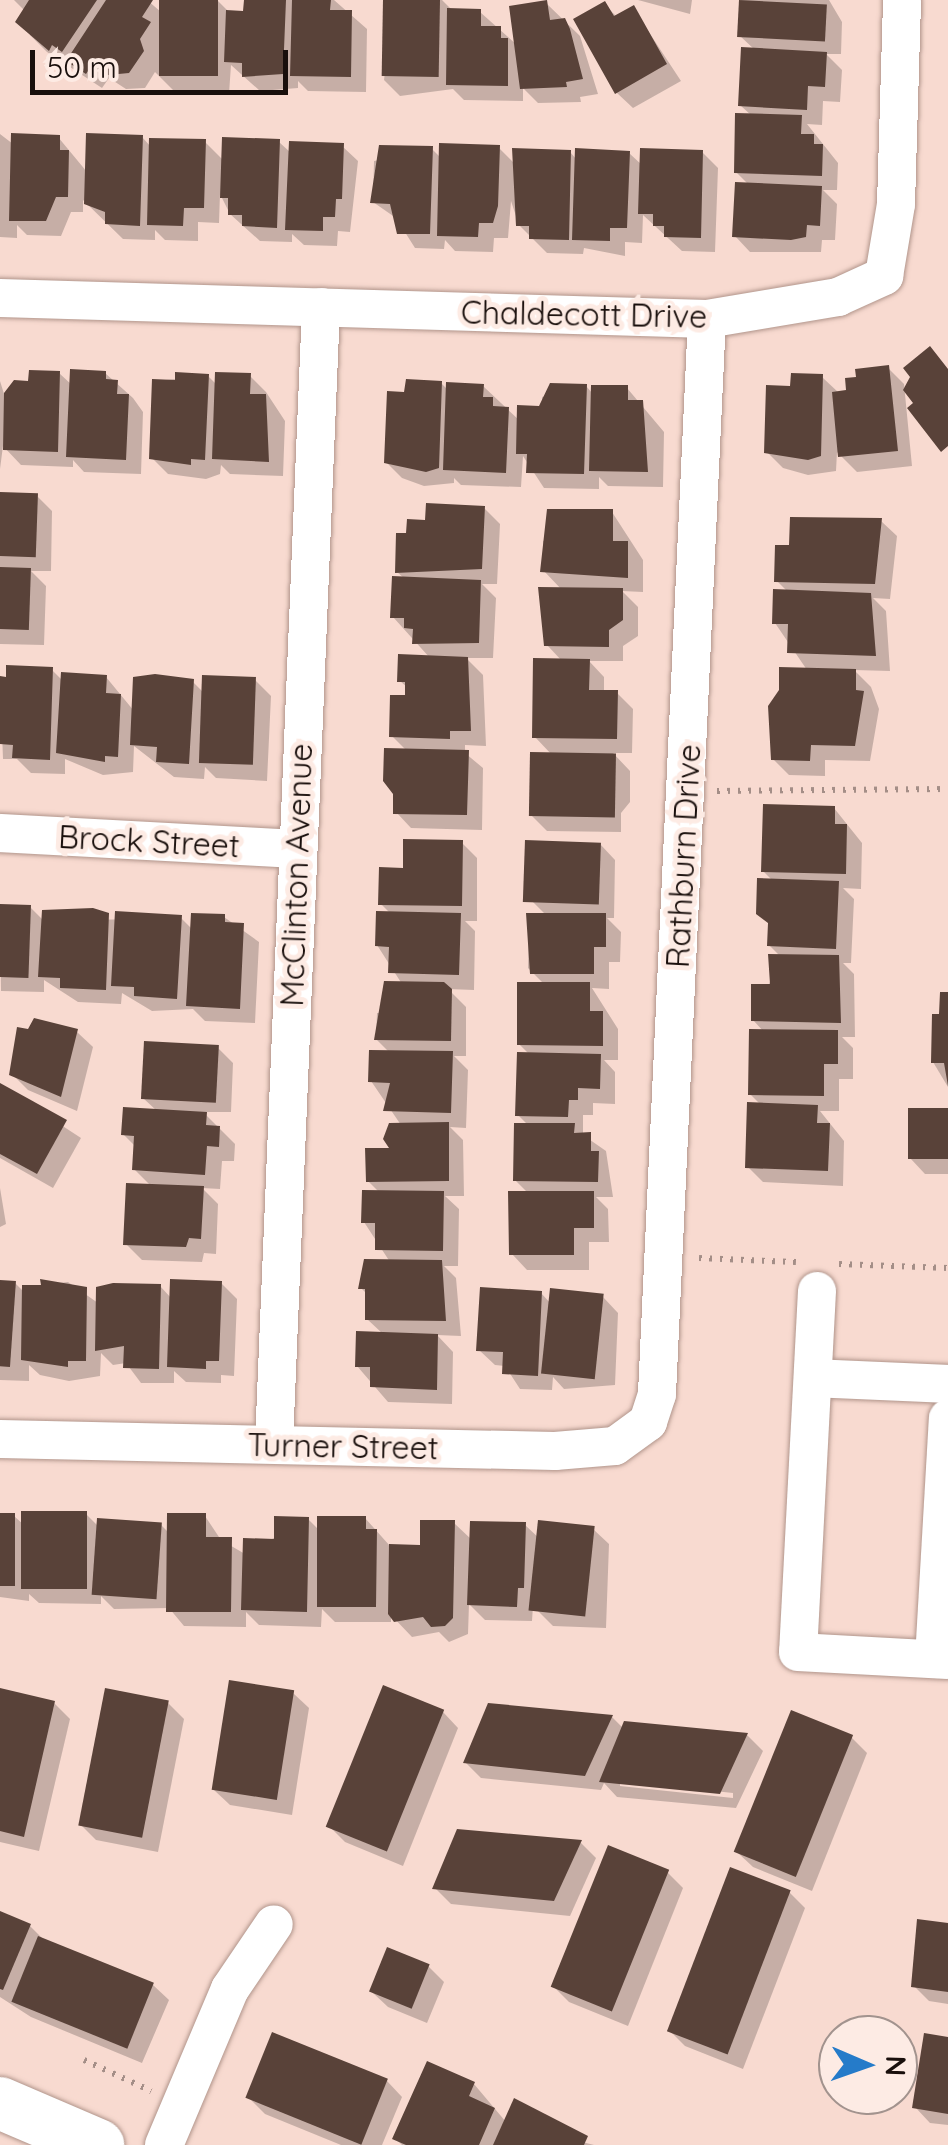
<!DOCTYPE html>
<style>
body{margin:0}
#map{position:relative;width:948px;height:2145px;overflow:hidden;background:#f8dad0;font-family:Quicksand,sans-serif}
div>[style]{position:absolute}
.shadow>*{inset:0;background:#0003}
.building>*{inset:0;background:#594239;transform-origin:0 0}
.path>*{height:6px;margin-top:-3px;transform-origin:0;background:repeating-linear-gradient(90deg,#a48e87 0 2.5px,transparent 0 10.5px)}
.roads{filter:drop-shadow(0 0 2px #b1958b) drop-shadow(0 0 2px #b1958b)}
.minor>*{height:38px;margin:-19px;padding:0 19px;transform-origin:19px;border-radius:19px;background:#fff}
.secondary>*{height:52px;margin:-26px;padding:0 26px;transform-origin:26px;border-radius:26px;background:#fff}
span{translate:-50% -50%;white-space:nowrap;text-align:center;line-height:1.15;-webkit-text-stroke:10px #fdebe4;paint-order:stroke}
.street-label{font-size:32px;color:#190f0c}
.north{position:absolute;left:818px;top:2015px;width:100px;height:100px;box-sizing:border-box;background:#fdebe4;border:2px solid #a2938e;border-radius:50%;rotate:92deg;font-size:28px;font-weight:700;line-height:40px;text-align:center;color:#190f0c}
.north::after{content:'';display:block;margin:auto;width:35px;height:45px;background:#257bc9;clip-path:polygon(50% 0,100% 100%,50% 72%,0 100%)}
.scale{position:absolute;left:30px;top:50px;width:258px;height:45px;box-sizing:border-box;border:5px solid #190f0c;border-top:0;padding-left:12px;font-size:30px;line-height:35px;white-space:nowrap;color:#190f0c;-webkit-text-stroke:8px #fdebe4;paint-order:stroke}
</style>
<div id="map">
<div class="shadow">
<i style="clip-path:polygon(14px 0,147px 0,161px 12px,218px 1px,230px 13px,246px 14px,246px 0,334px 0,367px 29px,366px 92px,308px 91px,298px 81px,298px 88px,260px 91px,231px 65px,229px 94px,174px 91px,155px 72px,145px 88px,126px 89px,109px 78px,102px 88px,47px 52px,30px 35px,25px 11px)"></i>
<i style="clip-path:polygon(394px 0,442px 0,453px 11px,480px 12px,517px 45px,546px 3px,580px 36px,598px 94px,580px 97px,581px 102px,538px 103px,523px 88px,523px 101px,464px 100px,453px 89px,400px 96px,384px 80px)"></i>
<i style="clip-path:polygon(638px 0,692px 0,690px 14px)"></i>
<i style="clip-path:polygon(741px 0,829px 0,842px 22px,841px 54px,826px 54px,842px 70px,840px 102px,823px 101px,822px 125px,807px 124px,838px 163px,837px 190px,823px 190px,837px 204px,835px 240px,822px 240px,821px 252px,750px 252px,735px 236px,749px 185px,736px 172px,752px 116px,740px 105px,755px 50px,740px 36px)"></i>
<i style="clip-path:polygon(604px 4px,617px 17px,633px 8px,681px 81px,633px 108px,617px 93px)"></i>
<i style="clip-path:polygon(0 134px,13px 144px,58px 137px,87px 172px,142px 137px,151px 147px,205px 142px,224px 161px,279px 142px,291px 153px,342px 146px,358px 161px,350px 232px,338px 231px,337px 246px,304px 245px,292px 234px,292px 242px,260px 241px,230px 214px,220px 194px,219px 223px,198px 222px,198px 241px,165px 240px,155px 230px,155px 240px,123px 239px,83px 200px,83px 212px,71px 212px,61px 236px,27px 235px,17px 225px,17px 238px,0 237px)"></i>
<i style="clip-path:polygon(499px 148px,514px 163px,570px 152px,577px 160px,629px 153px,642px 165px,702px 152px,718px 168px,715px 252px,682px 251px,643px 215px,642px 243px,625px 242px,625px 256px,584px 248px,583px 254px,547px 253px,519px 225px,511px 201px,508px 238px,494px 238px,493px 252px,455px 251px,445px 240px,444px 249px,415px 248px,396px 218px,373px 202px,374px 161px,432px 149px,441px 158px)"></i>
<i style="clip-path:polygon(888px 368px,904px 384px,912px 466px,857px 472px,837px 452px,836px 471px,808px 475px,783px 468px,767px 452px,793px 389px,822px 377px,839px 393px,849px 392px)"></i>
<i style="clip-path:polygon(59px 373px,72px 385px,105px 373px,133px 398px,143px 412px,141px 474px,84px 472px,73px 460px,73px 467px,21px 465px,3px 446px,0 469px,0 381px,5px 397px)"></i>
<i style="clip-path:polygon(208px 376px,217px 385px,250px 376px,266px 392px,285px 421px,283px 476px,230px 474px,221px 465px,220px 474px,206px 479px,168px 474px,152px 458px,155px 381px)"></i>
<i style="clip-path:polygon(441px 383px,448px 390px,483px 386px,520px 421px,542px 408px,542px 397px,586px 386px,593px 394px,627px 388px,664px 432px,663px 487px,608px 486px,599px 477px,599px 489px,544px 488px,523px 456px,521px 487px,461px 485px,454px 478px,454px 483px,424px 486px,402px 478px,386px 462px,407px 394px)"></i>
<i style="clip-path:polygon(0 495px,37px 496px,52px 511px,51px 571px,31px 571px,46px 586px,44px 645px,0 644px)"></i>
<i style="clip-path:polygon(484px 508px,500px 524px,497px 584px,482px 584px,496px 598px,493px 658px,466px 658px,483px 675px,486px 746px,465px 745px,465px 753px,483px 768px,482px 830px,411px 828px,396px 812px,407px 751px,392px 736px,408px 688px,400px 681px,430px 658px,393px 617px,405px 579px,397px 572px,409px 535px,428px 523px)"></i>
<i style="clip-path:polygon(612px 512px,643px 560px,643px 592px,622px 591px,638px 607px,638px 636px,623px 646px,623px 661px,589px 661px,604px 677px,604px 693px,617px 693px,633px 709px,632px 753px,613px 753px,630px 771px,630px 802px,621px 813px,621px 832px,547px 831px,531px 815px,552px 755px,535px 737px,562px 661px,547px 645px,541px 590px,562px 590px,543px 570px,543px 541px)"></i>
<i style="clip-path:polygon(881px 521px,897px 536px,890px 599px,873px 598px,886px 611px,890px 671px,854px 670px,871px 687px,879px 709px,870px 761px,825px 760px,825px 776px,789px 775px,773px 759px,807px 670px,775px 623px,788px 592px,777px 581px,792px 548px)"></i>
<i style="clip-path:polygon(52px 670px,63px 681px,106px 677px,134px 711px,193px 682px,203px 692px,255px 680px,271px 696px,267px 781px,216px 778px,205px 767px,204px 779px,174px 777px,134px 746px,133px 772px,103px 775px,65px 759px,65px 774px,31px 773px,17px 759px,3px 759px,0 679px)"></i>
<i style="clip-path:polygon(834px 808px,862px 843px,861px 889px,843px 888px,854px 899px,851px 963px,843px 963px,854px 974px,855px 1037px,842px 1037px,853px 1048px,853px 1079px,839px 1079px,839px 1111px,820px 1111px,844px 1141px,843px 1186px,763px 1182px,748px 1167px,761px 1105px,750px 1094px,764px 1032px,753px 1020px,781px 957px,769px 945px,773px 881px,763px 871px)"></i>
<i style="clip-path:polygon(461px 842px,477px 858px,477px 921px,465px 921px,475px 931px,474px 990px,448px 989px,466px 1007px,466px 1056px,454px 1056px,468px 1070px,466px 1128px,450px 1127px,463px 1140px,464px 1196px,445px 1196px,459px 1209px,458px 1266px,444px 1266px,456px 1278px,461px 1336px,437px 1335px,453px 1352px,452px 1404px,388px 1402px,357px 1366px,383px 1334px,367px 1319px,368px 1295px,361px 1288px,390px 1262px,364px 1222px,380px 1193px,368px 1181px,394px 1150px,401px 1125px,371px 1081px,390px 1053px,376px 1039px,377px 1013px,385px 1013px,402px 984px,377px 945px,391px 914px,381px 904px,405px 870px)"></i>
<i style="clip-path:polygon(527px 843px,600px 844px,615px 860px,614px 918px,607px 918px,621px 932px,620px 962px,609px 962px,609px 989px,592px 988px,618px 1029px,618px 1060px,604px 1060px,615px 1072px,615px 1104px,593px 1103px,593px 1115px,583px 1115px,583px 1135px,606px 1151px,613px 1197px,596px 1197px,608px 1209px,609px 1242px,589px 1242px,589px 1270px,527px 1270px,512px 1254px,529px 1194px,515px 1180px,528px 1125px,518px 1115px,530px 1055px,519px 1044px,544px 984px,528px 968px,529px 916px,547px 916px,532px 901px,526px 882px)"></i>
<i style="clip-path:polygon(0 907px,30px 907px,44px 921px,181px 918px,192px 929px,224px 917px,259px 942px,255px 1023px,205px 1021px,193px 1009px,152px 1011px,122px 993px,121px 1004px,78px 1002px,44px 980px,44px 992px,1px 991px)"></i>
<i style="clip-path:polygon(948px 995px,948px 1087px,933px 1062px)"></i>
<i style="clip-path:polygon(77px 1032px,93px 1047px,77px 1111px,28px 1090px,12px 1074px)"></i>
<i style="clip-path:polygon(218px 1048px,233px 1063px,231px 1112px,203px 1112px,235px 1144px,234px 1161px,222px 1161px,220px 1189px,202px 1188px,218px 1204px,216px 1254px,204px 1253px,202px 1262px,142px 1260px,126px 1244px,152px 1187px,134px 1169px,136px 1147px,123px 1134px,157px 1111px,143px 1098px)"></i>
<i style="clip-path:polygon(0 1085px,81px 1138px,53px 1188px,0 1158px)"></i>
<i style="clip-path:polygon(948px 1111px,948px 1174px,925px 1174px,910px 1158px)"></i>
<i style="clip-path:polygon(0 1188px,6px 1224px,0 1227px)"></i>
<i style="clip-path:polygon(68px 1282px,98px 1303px,160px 1286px,172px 1299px,221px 1283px,237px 1299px,234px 1376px,221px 1375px,221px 1383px,186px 1382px,174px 1371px,174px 1383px,141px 1383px,126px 1363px,113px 1365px,101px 1353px,100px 1376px,69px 1381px,40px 1375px,29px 1365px,29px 1381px,0 1380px,0 1283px,15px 1283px,24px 1292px,24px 1287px)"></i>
<i style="clip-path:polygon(541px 1293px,552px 1305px,603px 1297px,618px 1313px,615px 1385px,564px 1389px,553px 1377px,552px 1390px,520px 1389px,505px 1366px,495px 1365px,479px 1350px)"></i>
<i style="clip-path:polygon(86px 1514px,99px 1527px,161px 1525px,169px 1533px,205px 1516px,221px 1540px,245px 1554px,308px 1519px,319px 1530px,365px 1518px,390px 1546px,423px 1547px,454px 1523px,472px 1540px,525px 1525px,540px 1539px,593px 1529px,609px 1544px,606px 1628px,553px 1626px,533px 1606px,532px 1621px,485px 1620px,469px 1604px,468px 1634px,449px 1642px,439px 1632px,412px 1637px,391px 1615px,391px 1622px,335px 1622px,322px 1609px,321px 1627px,259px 1625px,246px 1612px,246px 1627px,184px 1626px,169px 1608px,114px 1609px,101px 1596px,101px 1604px,39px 1603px,29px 1594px,29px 1601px,0 1597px,0 1516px,14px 1516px,24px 1525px)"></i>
<i style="clip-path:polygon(0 1690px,54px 1703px,70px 1719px,39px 1851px,0 1842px)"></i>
<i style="clip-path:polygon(293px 1693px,309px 1708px,292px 1815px,230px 1805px,214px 1790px)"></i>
<i style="clip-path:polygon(168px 1703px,184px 1719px,158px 1852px,96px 1840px,80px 1824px)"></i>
<i style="clip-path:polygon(evenodd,490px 1706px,612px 1717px,624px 1729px,747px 1735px,763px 1751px,736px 1808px,617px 1797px,604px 1783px,601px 1790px,481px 1778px,466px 1763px,490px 1706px,620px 1781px,733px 1793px,733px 1798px,620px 1786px,620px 1781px)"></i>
<i style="clip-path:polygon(443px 1712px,458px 1728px,403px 1866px,345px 1842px,329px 1826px)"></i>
<i style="clip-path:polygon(851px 1737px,867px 1753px,812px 1891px,753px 1867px,737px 1852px)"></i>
<i style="clip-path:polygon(581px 1843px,596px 1858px,570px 1916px,451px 1904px,435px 1888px)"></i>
<i style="clip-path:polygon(667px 1872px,683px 1888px,628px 2026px,569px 2002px,554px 1987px)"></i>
<i style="clip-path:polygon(789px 1892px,805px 1908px,743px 2069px,685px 2046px,670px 2031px)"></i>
<i style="clip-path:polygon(0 1914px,30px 1926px,45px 1941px,153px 1985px,169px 2000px,142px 2063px,31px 2017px,0 1997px)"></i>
<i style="clip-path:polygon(948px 1926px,948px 2004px,929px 2001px,914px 1986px)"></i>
<i style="clip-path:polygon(428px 1966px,444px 1982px,427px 2023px,388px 2007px,372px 1992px)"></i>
<i style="clip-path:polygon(948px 2039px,948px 2125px,930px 2123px,915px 2107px)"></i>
<i style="clip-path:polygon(387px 2081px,402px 2097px,382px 2145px,341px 2145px,265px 2114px,249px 2098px)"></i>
<i style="clip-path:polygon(474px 2084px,506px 2122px,594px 2145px,402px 2145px,395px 2138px)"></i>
</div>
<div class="building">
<i style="clip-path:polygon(29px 0,97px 0,62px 52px,52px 45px,49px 51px,15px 22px)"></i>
<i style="clip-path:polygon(106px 0,153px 0,142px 17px,151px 22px,140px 39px,144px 51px,129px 73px,108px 75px,92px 65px,86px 74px,66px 61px)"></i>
<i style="left:159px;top:0;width:59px;height:76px"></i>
<i style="clip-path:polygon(244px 0,286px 0,283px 74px,242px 77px,242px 63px,224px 62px,226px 10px,243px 11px)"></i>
<i style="clip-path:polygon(292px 0,331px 0,330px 10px,352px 10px,351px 77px,290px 76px)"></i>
<i style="left:440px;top:0;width:77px;height:57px;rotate:91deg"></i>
<i style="clip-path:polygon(547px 0,550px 20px,565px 18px,570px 29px,583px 79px,566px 82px,567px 87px,520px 89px,509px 6px)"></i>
<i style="left:739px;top:0;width:88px;height:37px;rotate:3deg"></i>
<i style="clip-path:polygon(605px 1px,614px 16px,634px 5px,667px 64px,615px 94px,573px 19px)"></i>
<i style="clip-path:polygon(447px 8px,481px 9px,481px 26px,501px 26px,501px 38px,508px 38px,508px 86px,446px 85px)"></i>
<i style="clip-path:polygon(741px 47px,827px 52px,825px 87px,808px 86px,807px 110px,738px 106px)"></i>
<i style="clip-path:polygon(735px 113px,802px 115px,801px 134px,814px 134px,814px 144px,823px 144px,822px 176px,734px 173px)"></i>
<i style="clip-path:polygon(11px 133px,60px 135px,60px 150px,69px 150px,68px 197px,56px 197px,46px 221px,9px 221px)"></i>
<i style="clip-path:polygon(86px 133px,143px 135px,140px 226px,105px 224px,105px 212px,84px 204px)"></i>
<i style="clip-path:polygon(222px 137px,280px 139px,277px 228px,242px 226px,242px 215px,228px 215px,228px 198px,220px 198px)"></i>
<i style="clip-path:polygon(149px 138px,206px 139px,204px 208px,184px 208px,183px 226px,147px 225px)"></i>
<i style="clip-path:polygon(289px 141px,344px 143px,342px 199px,336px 199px,335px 217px,323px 217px,323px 231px,285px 230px)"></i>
<i style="clip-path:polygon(439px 143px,500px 145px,498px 206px,493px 223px,479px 223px,478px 237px,437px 236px)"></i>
<i style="clip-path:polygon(379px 145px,433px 146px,430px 234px,397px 234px,390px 204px,370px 203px)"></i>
<i style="clip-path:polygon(512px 148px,571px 150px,569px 240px,529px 239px,529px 226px,516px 226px)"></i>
<i style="clip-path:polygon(575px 148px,630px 151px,627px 228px,610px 228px,610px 241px,572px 240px)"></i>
<i style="clip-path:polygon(640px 148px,703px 150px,701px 238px,664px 237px,664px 226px,653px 226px,653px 214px,638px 214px)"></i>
<i style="clip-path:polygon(735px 182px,822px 186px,820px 226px,807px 225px,806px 237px,791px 240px,732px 237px)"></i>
<i style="clip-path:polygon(930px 346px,948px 369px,948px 446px,941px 452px,907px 408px,913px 403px,903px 390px,910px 377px,903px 368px)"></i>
<i style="clip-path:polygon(889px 365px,898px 451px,838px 457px,832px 392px,846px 390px,845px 378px,856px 377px,855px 369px)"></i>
<i style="clip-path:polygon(70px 369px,106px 371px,106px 379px,118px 380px,117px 394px,129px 394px,126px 460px,66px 457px)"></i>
<i style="clip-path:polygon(29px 370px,60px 371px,58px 452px,3px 450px,4px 393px,14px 380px,28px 381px)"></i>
<i style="clip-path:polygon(175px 372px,209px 374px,205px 460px,191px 459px,191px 465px,149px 459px,152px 379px,175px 380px)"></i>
<i style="clip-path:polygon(215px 372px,251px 373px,250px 394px,266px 394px,269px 462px,212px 459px)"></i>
<i style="clip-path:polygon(791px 373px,823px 374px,821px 456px,808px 460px,764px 453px,766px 385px,790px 386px)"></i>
<i style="clip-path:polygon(406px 379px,442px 381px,439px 468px,426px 472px,384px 463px,387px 391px,404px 392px)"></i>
<i style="clip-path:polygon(446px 382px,484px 384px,483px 397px,493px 397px,493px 406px,509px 407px,506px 473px,443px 470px)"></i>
<i style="clip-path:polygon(550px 383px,587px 384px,584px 474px,526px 473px,527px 454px,516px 454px,517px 405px,539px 406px)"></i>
<i style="clip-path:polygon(591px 385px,628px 385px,628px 400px,643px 400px,648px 472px,589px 471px)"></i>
<i style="left:0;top:492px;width:38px;height:64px;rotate:2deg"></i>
<i style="clip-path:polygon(426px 503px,485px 506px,482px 569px,395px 573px,396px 533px,406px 533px,407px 519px,425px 520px)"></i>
<i style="clip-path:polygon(547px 509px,613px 509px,613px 541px,628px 541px,628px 578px,540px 572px)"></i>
<i style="clip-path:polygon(790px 517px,882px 518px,875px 584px,774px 582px,775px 545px,789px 545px)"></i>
<i style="left:0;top:567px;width:31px;height:62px;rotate:2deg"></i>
<i style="clip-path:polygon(392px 576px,481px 580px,479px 643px,412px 644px,413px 629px,404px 628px,404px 618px,390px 618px)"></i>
<i style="clip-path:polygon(538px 587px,623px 588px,623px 620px,609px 630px,609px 647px,544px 646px)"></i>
<i style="clip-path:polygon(773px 589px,871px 593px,876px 656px,787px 653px,788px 624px,772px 624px)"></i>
<i style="clip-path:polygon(398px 654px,468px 657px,471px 731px,450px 731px,450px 739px,389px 737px,390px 695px,405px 695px,405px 682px,397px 682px)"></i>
<i style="clip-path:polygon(533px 658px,590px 659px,589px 690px,618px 690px,617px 739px,532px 738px)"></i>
<i style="clip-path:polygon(6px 665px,53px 667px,50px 760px,12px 758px,13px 745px,0 744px,0 676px,6px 677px)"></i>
<i style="clip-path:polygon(779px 667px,856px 669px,856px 690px,864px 691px,855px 746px,811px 745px,810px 761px,771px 760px,768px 706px,779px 690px)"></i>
<i style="clip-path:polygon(61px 672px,107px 675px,106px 693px,121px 694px,118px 757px,105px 756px,105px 762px,56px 753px)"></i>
<i style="clip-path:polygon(155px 674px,194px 679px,189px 764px,156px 762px,157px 747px,130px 745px,133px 677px)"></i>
<i style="left:202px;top:675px;width:54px;height:88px;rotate:2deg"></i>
<i style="clip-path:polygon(384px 748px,469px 750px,467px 815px,393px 814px,393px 794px,383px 781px)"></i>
<i style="left:530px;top:752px;width:86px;height:64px;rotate:1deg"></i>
<i style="clip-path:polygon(763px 804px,835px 806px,835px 824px,847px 824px,846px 874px,761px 872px)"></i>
<i style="clip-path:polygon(403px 839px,463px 840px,462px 906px,378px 905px,379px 867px,403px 868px)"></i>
<i style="left:525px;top:840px;width:76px;height:62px;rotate:2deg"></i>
<i style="clip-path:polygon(757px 878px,839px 881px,836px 949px,767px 946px,768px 923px,756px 914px)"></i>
<i style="left:0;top:904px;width:31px;height:73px;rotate:2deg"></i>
<i style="clip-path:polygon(93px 908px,109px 913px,106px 990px,60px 988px,60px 978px,38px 977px,42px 910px)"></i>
<i style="clip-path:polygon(115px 911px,182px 915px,177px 999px,134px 996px,134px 987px,111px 986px)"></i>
<i style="clip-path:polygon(376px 911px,461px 913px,459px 975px,388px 973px,389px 947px,375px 946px)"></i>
<i style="clip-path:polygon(191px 913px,225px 914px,225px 922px,244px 923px,240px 1009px,186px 1006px)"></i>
<i style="clip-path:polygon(526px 913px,606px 913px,606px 947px,594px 947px,594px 974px,530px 974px)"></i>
<i style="clip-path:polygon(768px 954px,839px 955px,841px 1023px,751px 1021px,751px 984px,770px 984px)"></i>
<i style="clip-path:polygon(384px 981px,444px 982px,452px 989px,451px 1041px,374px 1040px)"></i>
<i style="clip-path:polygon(517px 982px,590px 982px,590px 1011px,603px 1011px,603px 1046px,517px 1045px)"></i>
<i style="clip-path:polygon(940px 992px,948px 992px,948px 1086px,944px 1063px,931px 1063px,932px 1014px,939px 1014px)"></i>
<i style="clip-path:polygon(34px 1018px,78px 1029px,61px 1097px,9px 1075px,17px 1027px,28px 1029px)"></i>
<i style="clip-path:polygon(749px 1029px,838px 1030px,838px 1064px,824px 1064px,824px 1096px,748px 1095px)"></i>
<i style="left:144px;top:1041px;width:75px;height:58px;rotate:3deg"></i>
<i style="clip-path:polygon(369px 1050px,453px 1051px,451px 1113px,383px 1111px,390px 1083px,368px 1082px)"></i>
<i style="clip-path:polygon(517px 1052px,601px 1054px,600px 1089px,578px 1088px,578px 1100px,569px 1100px,568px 1117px,515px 1116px)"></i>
<i style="clip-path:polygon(0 1083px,67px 1120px,37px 1174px,0 1154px)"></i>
<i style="clip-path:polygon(747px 1102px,818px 1105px,817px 1123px,830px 1123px,828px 1171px,745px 1168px)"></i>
<i style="clip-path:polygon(123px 1107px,207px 1112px,206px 1125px,220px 1126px,219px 1147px,207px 1146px,205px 1175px,132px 1170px,134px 1136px,121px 1135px)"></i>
<i style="left:908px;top:1108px;width:40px;height:51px"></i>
<i style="clip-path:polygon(449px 1122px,449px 1181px,366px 1182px,365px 1148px,389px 1148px,383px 1139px,389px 1123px)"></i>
<i style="clip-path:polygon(514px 1123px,575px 1123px,574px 1133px,591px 1132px,591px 1151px,599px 1151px,598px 1182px,513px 1181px)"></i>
<i style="clip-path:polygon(126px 1183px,204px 1186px,201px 1239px,189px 1238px,186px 1247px,123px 1245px)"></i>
<i style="clip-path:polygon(362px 1190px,444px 1191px,443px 1251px,375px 1250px,375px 1223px,361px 1223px)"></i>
<i style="clip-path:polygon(508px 1191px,594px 1191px,594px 1228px,574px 1228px,574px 1255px,509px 1255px)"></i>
<i style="clip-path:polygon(364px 1259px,442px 1260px,446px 1321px,365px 1320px,365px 1289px,358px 1289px)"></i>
<i style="clip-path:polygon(40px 1279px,87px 1287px,86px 1361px,68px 1361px,68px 1367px,21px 1360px,22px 1285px,41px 1285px)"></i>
<i style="clip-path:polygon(170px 1279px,222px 1281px,219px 1361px,206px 1361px,206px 1369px,167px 1367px)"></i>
<i style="left:0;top:1280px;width:16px;height:86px;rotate:4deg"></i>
<i style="clip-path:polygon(113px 1283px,161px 1284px,159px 1369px,123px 1368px,124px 1346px,95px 1351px,96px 1287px)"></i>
<i style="clip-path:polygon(480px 1287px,542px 1291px,538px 1376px,502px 1374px,503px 1352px,476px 1351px)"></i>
<i style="left:550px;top:1288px;width:54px;height:86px;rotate:6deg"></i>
<i style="clip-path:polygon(356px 1331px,438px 1334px,437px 1390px,370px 1387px,370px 1367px,355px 1367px)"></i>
<i style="left:21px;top:1511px;width:66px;height:78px"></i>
<i style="left:0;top:1513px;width:15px;height:73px"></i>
<i style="clip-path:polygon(167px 1513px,206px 1513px,206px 1537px,232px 1537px,231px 1612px,166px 1612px)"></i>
<i style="clip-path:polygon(274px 1516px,309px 1517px,307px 1612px,241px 1610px,243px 1538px,274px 1539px)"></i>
<i style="clip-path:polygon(317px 1516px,366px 1516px,366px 1529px,377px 1529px,376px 1607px,317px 1607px)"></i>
<i style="left:97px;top:1518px;width:65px;height:77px;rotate:4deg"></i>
<i style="clip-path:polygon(420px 1520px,455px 1520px,453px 1618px,445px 1626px,431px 1627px,423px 1617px,394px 1622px,388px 1614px,389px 1544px,420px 1545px)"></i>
<i style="left:538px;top:1520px;width:57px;height:91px;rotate:6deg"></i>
<i style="clip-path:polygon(470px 1521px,526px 1522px,524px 1588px,518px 1588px,517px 1607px,467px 1605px)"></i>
<i style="left:229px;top:1680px;width:66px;height:111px;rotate:9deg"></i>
<i style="left:383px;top:1685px;width:66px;height:153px;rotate:22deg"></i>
<i style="clip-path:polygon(0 1688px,55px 1701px,24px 1837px,0 1831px)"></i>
<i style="left:105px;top:1688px;width:65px;height:140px;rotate:11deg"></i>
<i style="clip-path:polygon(488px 1703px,613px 1715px,585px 1776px,463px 1763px)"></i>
<i style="left:791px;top:1710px;width:67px;height:153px;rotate:22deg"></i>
<i style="clip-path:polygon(624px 1721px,748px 1733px,720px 1794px,599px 1782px)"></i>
<i style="clip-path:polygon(457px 1829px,582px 1840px,554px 1901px,432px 1889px)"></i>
<i style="left:608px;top:1845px;width:66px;height:153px;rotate:22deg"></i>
<i style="left:730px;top:1867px;width:65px;height:176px;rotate:21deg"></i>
<i style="clip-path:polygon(0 1911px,31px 1924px,3px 1990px,0 1989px)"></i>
<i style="clip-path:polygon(917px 1919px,948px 1923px,948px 1992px,911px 1987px)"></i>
<i style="left:38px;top:1936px;width:125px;height:71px;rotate:22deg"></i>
<i style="left:387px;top:1947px;width:46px;height:48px;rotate:22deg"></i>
<i style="left:272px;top:2032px;width:125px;height:71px;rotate:22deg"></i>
<i style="clip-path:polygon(924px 2033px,948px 2037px,948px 2114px,912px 2108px)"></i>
<i style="clip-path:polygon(427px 2061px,475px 2082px,469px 2096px,495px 2108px,479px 2145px,406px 2145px,392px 2139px)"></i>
<i style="clip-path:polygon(514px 2098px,588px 2136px,584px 2145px,493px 2145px)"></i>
</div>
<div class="path">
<i style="left:717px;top:791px;width:231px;rotate:-0.5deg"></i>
<i style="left:699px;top:1258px;width:97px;rotate:2.4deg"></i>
<i style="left:839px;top:1264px;width:109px;rotate:2.1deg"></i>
<i style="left:84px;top:2060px;width:74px;rotate:24.8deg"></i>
</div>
<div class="roads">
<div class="minor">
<i style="left:0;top:298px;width:707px;rotate:1.7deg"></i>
<i style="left:707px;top:319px;width:133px;rotate:-9.5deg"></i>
<i style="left:838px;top:297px;width:51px;rotate:-24.5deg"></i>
<i style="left:884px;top:276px;width:73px;rotate:-80.5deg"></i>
<i style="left:896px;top:204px;width:204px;rotate:-88.3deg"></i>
<i style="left:0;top:833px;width:297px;rotate:3.1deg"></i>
<i style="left:817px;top:1291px;width:361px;rotate:93deg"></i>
<i style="left:798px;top:1652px;width:150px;rotate:3.1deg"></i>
<i style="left:813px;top:1378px;width:135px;rotate:2.5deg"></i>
<i style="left:0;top:1439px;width:555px;rotate:1.24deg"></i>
<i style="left:555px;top:1451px;width:60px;rotate:-4.8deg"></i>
<i style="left:615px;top:1446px;width:41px;rotate:-36deg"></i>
<i style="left:648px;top:1422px;width:29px;rotate:-72deg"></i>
<i style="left:657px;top:1394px;width:1076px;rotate:-87.34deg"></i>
<i style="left:274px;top:1443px;width:1137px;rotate:-87.63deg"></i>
<i style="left:934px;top:1659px;width:241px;rotate:-86.7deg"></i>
<i style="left:164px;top:2145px;width:169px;rotate:-67.1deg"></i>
<i style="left:230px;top:1989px;width:78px;rotate:-55.9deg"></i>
</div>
<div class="secondary">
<i style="left:0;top:2103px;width:107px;rotate:23.2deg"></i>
</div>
</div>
<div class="street-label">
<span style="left:584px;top:314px;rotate:1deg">Chaldecott Drive</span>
<span style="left:149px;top:841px;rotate:3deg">Brock Street</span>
<span style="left:683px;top:856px;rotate:-87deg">Rathburn Drive</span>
<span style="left:296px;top:875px;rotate:-88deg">McClinton Avenue</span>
<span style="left:343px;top:1446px;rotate:1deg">Turner Street</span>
</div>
<div class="north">N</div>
<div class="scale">50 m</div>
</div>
